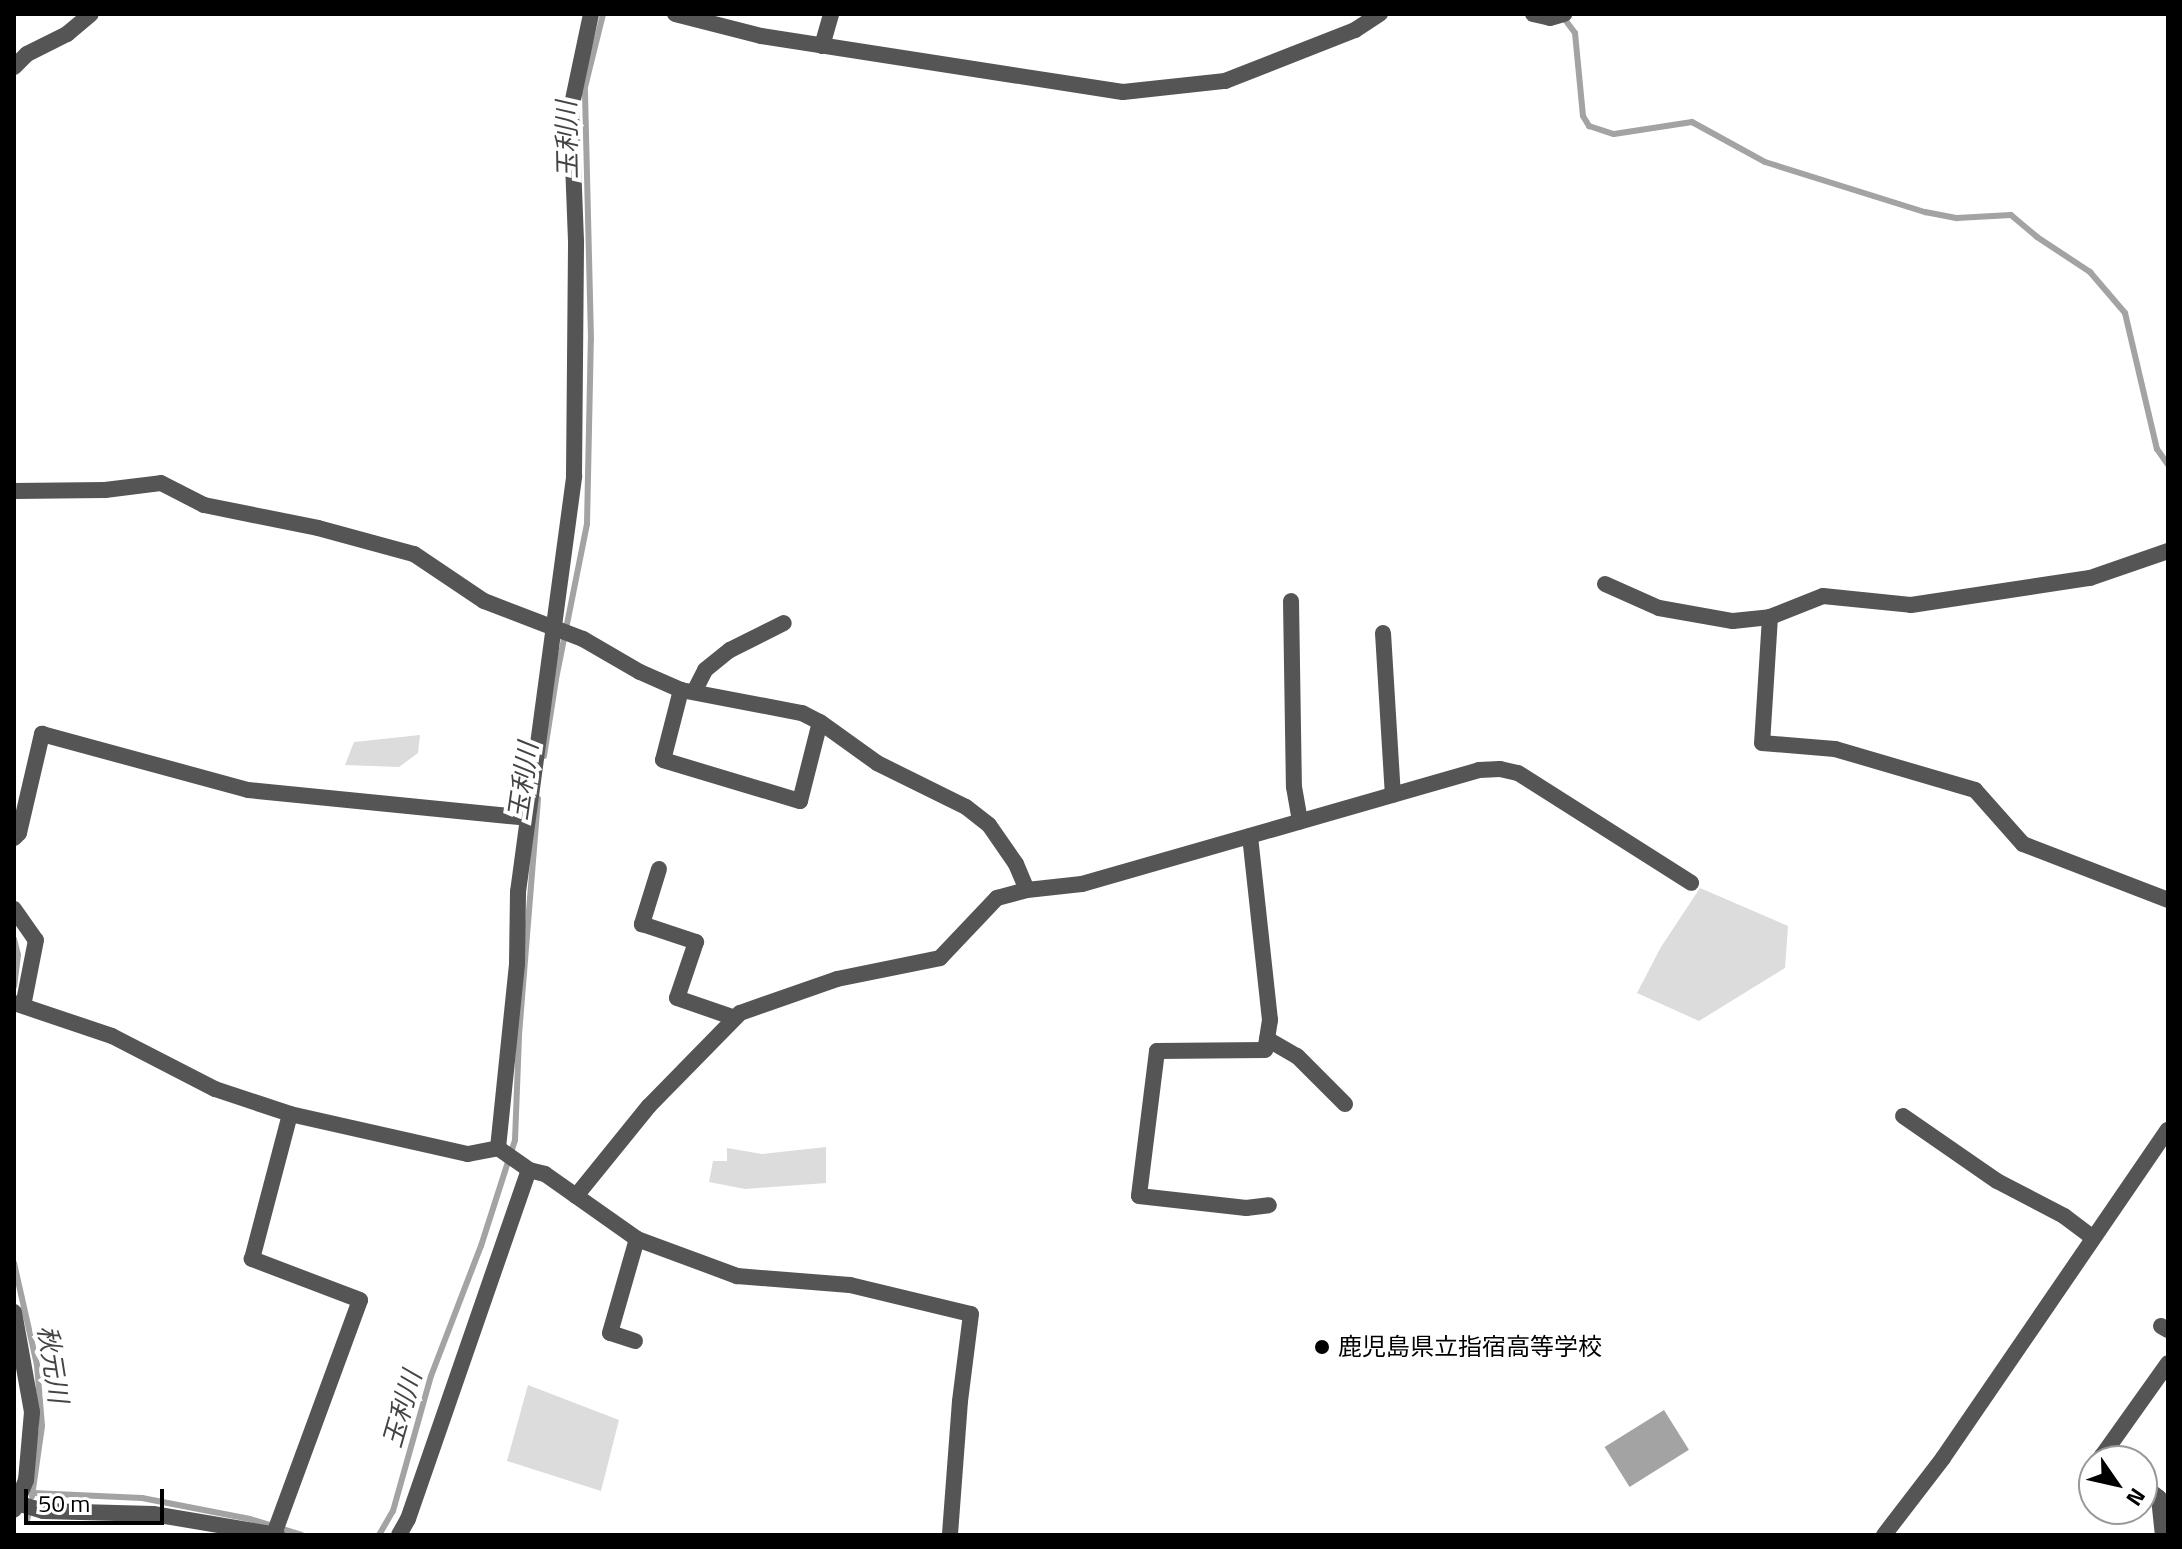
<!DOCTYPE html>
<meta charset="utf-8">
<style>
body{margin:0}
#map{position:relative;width:2182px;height:1549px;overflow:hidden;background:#fff;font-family:"Titillium Web","Noto Sans JP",sans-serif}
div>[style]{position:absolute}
.green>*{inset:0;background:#dcdcdc}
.water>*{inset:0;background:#a3a3a3;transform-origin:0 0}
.stream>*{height:6px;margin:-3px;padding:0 3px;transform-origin:3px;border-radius:3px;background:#a3a3a3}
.minor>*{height:16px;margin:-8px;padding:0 8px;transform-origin:8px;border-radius:8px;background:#555}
.dots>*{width:22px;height:22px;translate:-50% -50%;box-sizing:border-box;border:4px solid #fff;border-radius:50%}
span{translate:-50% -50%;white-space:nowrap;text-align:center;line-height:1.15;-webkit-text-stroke:8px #fff;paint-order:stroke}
.poi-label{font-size:24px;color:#000}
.left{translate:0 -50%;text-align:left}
.water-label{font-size:26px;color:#444;font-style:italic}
.frame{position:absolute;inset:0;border:16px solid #000;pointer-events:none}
.north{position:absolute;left:2078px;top:1445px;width:80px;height:80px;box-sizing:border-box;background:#fff;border:2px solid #999;border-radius:50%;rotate:124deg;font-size:22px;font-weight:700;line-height:32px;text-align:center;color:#000}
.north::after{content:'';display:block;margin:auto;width:28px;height:36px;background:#000;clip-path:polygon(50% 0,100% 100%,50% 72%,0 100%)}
.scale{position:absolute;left:24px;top:1489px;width:140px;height:36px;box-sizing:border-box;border:4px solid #000;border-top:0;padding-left:10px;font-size:24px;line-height:28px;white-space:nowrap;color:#000;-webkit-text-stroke:6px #fff;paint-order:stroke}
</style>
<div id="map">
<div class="green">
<i style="clip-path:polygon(420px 735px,418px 753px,399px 767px,345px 765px,354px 742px)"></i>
<i style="clip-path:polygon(1700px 888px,1788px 926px,1785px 968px,1699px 1021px,1637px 993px,1661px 947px)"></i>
<i style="clip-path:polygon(826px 1147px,826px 1183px,745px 1189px,709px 1182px,713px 1161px,727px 1161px,727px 1148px,762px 1154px)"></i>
<i style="clip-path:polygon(528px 1385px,619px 1420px,601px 1491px,507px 1461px)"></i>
</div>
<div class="water">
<i style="left:1664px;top:1410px;width:47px;height:70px;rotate:58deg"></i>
</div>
<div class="stream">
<i style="left:1563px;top:17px;width:20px;rotate:53deg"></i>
<i style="left:1575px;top:33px;width:83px;rotate:84.5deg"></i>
<i style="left:1583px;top:116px;width:12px;rotate:59deg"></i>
<i style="left:1589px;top:126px;width:26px;rotate:18deg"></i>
<i style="left:1614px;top:134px;width:79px;rotate:-8.7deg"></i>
<i style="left:1692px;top:122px;width:83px;rotate:28.7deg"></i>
<i style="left:1765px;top:162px;width:168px;rotate:17.4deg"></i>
<i style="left:1925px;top:212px;width:33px;rotate:11deg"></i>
<i style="left:1957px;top:218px;width:54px;rotate:-3.2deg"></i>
<i style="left:2011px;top:215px;width:34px;rotate:40deg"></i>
<i style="left:2037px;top:237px;width:64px;rotate:33.4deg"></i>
<i style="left:2090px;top:272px;width:54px;rotate:49.5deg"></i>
<i style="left:2125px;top:313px;width:140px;rotate:76.8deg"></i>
<i style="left:2157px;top:449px;width:19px;rotate:55deg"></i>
<i style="left:544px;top:756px;width:78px;rotate:-81.1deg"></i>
<i style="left:556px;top:679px;width:158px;rotate:-78.7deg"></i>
<i style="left:587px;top:524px;width:185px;rotate:-88.8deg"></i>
<i style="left:591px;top:339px;width:252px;rotate:-91.4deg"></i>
<i style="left:585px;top:87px;width:75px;rotate:-76.1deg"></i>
<i style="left:14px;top:939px;width:16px;rotate:76deg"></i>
<i style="left:18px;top:955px;width:31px;rotate:97deg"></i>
<i style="left:14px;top:1263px;width:105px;rotate:77.3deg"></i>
<i style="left:37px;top:1365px;width:61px;rotate:85.3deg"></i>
<i style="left:42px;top:1426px;width:71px;rotate:98.1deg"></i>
<i style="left:33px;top:1493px;width:109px;rotate:2.6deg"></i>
<i style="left:142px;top:1498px;width:110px;rotate:11deg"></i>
<i style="left:250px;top:1519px;width:54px;rotate:17.1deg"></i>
<i style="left:27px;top:1520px;width:13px;rotate:-77deg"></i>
<i style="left:379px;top:1535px;width:28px;rotate:-60deg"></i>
<i style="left:393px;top:1511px;width:140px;rotate:-74.3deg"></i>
<i style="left:431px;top:1376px;width:139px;rotate:-69deg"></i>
<i style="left:481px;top:1246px;width:111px;rotate:-72.2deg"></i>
<i style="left:515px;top:1140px;width:105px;rotate:-87.8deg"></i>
<i style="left:519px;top:1035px;width:237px;rotate:-85.4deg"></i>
</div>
<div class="minor">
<i style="left:675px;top:14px;width:89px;rotate:14.3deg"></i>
<i style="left:761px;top:36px;width:366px;rotate:8.8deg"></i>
<i style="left:1123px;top:92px;width:103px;rotate:-6.2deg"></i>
<i style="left:1225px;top:81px;width:140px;rotate:-21.4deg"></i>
<i style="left:1355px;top:30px;width:30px;rotate:-33deg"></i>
<i style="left:1533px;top:14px;width:17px;rotate:13deg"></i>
<i style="left:1550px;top:18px;width:15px;rotate:-16deg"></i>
<i style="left:822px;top:46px;width:33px;rotate:-74deg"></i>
<i style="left:14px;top:67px;width:18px;rotate:-45deg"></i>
<i style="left:27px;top:54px;width:45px;rotate:-26.6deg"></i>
<i style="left:67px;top:34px;width:31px;rotate:-40deg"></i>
<i style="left:14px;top:491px;width:91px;rotate:-0.6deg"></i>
<i style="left:105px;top:490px;width:56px;rotate:-7.1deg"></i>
<i style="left:161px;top:483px;width:48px;rotate:27.1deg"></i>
<i style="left:204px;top:505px;width:116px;rotate:11.4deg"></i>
<i style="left:318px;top:528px;width:99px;rotate:15.2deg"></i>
<i style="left:414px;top:554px;width:84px;rotate:33.9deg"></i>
<i style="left:484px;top:601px;width:106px;rotate:21deg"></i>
<i style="left:583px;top:639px;width:66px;rotate:30.1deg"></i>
<i style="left:640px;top:672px;width:45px;rotate:23.7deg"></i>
<i style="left:681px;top:690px;width:123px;rotate:10.8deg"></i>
<i style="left:802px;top:713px;width:20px;rotate:27deg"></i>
<i style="left:820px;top:722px;width:70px;rotate:35.7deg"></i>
<i style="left:877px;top:763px;width:99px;rotate:26.3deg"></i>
<i style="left:966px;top:807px;width:29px;rotate:38deg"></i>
<i style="left:989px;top:825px;width:47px;rotate:55.3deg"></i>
<i style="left:1016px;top:864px;width:28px;rotate:67deg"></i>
<i style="left:1605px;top:584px;width:59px;rotate:24deg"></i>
<i style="left:1659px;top:608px;width:75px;rotate:10deg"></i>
<i style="left:1733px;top:621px;width:37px;rotate:-6deg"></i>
<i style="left:1770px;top:617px;width:57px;rotate:-21.6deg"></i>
<i style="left:1823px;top:596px;width:88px;rotate:5.8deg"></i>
<i style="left:1911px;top:605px;width:181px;rotate:-8.6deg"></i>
<i style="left:2090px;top:578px;width:83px;rotate:-19.1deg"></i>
<i style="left:1291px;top:601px;width:186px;rotate:89.1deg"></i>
<i style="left:1294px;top:787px;width:35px;rotate:80deg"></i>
<i style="left:1770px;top:617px;width:126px;rotate:93.6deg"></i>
<i style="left:1762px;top:743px;width:73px;rotate:4.7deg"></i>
<i style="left:1835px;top:749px;width:146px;rotate:16.3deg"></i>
<i style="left:1975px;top:790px;width:72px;rotate:48.4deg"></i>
<i style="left:2023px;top:844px;width:155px;rotate:21.1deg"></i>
<i style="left:1383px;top:633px;width:162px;rotate:86.5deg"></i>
<i style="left:681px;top:690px;width:72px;rotate:104.4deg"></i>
<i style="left:663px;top:760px;width:143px;rotate:16.7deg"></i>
<i style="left:800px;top:801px;width:81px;rotate:-75.8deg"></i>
<i style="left:695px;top:690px;width:22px;rotate:-63deg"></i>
<i style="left:705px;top:670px;width:32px;rotate:-39deg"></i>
<i style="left:730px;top:650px;width:60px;rotate:-26.6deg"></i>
<i style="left:1250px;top:836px;width:185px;rotate:83.8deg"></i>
<i style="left:1270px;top:1020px;width:30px;rotate:99deg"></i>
<i style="left:1265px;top:1050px;width:108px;rotate:179.5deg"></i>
<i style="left:1157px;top:1051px;width:146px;rotate:97.1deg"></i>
<i style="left:1139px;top:1196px;width:108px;rotate:6.4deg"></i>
<i style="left:1246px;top:1208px;width:23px;rotate:-7deg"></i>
<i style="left:14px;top:838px;width:7px;rotate:-45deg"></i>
<i style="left:19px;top:833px;width:102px;rotate:-76.9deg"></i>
<i style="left:42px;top:734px;width:213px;rotate:15.2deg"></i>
<i style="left:248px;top:790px;width:281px;rotate:5.7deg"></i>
<i style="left:659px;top:869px;width:58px;rotate:107.2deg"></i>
<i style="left:642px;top:924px;width:57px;rotate:18.4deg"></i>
<i style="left:696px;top:942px;width:59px;rotate:108.7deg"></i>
<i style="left:677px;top:998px;width:61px;rotate:19deg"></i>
<i style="left:14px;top:909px;width:38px;rotate:55deg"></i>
<i style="left:36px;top:940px;width:67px;rotate:101.1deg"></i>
<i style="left:14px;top:1003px;width:103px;rotate:18.6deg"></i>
<i style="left:112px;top:1036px;width:116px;rotate:27.2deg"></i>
<i style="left:215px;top:1089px;width:79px;rotate:18.4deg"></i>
<i style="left:290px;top:1114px;width:182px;rotate:12.7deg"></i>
<i style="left:468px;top:1154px;width:31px;rotate:-11deg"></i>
<i style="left:498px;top:1148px;width:38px;rotate:35deg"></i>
<i style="left:529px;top:1170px;width:16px;rotate:14deg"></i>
<i style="left:545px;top:1174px;width:113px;rotate:35.2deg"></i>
<i style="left:637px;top:1239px;width:107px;rotate:20.3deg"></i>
<i style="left:737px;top:1276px;width:113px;rotate:4.6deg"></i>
<i style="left:850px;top:1285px;width:124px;rotate:13.5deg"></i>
<i style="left:971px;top:1314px;width:88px;rotate:97.2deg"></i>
<i style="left:960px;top:1401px;width:134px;rotate:94.3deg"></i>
<i style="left:1267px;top:1039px;width:34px;rotate:30deg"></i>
<i style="left:1297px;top:1056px;width:68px;rotate:45deg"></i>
<i style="left:1903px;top:1116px;width:114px;rotate:34.7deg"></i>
<i style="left:1997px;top:1181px;width:76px;rotate:27.6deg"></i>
<i style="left:2064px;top:1216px;width:36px;rotate:37deg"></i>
<i style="left:498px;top:1148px;width:185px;rotate:-84.1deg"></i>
<i style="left:517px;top:964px;width:72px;rotate:-89.2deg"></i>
<i style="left:518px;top:892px;width:420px;rotate:-82.3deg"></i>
<i style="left:574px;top:476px;width:235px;rotate:-89.5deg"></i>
<i style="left:576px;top:241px;width:132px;rotate:-92.2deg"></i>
<i style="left:571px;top:109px;width:97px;rotate:-78.1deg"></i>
<i style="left:576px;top:1196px;width:116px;rotate:-51deg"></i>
<i style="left:649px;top:1106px;width:130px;rotate:-45.6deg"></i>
<i style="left:740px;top:1013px;width:103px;rotate:-19.3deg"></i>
<i style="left:837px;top:979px;width:105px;rotate:-11.5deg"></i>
<i style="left:940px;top:958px;width:83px;rotate:-46.5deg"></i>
<i style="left:997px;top:898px;width:31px;rotate:-15deg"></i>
<i style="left:1027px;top:890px;width:55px;rotate:-6.2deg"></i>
<i style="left:1082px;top:884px;width:413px;rotate:-16deg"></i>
<i style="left:1479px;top:770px;width:21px;rotate:-3deg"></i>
<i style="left:1500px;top:769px;width:18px;rotate:13deg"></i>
<i style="left:1518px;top:773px;width:205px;rotate:32.4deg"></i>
<i style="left:14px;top:1312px;width:102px;rotate:79.8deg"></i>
<i style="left:32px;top:1412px;width:68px;rotate:95deg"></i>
<i style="left:26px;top:1480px;width:32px;rotate:112deg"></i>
<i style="left:2161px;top:1326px;width:8px;rotate:30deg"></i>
<i style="left:635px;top:1341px;width:26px;rotate:-162deg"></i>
<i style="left:610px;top:1333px;width:98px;rotate:-74deg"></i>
<i style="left:2109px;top:1461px;width:9px;rotate:-144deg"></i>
<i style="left:2102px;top:1456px;width:114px;rotate:-54.6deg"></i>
<i style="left:2142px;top:1485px;width:21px;rotate:37deg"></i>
<i style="left:2159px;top:1498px;width:37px;rotate:84deg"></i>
<i style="left:17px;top:1503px;width:27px;rotate:17deg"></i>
<i style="left:43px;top:1511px;width:110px;rotate:1.6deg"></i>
<i style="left:153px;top:1514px;width:126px;rotate:9.6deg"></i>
<i style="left:274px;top:1534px;width:249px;rotate:-69.8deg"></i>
<i style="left:360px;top:1300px;width:116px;rotate:-159.2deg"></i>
<i style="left:252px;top:1259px;width:150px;rotate:-75.3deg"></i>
<i style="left:399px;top:1535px;width:18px;rotate:-61deg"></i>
<i style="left:408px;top:1519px;width:369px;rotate:-70.9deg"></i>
<i style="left:1884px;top:1535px;width:97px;rotate:-52.5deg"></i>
<i style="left:1943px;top:1458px;width:398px;rotate:-55.6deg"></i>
</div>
<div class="dots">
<i style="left:1322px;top:1347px;background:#000"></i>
</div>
<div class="poi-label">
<span class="left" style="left:1338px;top:1347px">鹿児島県立指宿高等学校</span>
</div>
<div class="water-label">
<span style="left:567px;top:140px;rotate:-91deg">玉利川</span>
<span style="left:523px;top:781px;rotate:-82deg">玉利川</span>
<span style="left:53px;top:1364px;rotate:81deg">秋元川</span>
<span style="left:402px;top:1409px;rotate:-74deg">玉利川</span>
</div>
<div class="frame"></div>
<div class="north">N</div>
<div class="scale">50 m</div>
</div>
